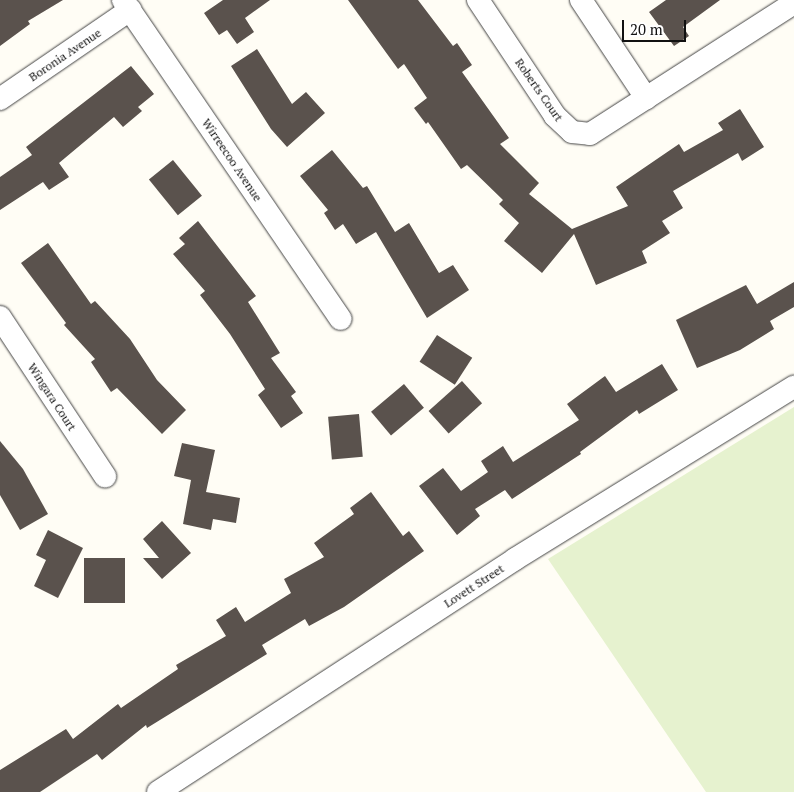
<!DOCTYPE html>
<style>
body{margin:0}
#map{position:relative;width:794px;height:792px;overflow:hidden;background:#fffdf5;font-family:"PT Serif",serif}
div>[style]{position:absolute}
.pitch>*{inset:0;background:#e6f2cf}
.building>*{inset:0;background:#5a524d;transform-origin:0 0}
.roads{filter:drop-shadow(0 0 1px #444) drop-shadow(0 0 1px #444)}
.minor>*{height:22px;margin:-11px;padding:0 11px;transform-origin:11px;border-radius:11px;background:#fff}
span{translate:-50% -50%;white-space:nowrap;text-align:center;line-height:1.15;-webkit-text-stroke:5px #fff;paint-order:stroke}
.street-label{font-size:12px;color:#111}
.scale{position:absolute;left:622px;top:20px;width:64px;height:22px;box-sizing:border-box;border:2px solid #111;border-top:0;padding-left:6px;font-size:15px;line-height:18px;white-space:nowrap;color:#111;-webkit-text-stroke:4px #fff;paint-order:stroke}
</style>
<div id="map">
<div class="pitch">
<i style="clip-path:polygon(794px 407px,794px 792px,706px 792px,548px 559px)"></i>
</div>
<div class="building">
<i style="clip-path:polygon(0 0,63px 0,28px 21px,30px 24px,0 46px)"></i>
<i style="clip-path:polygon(223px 0,270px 0,245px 18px,254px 32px,237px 44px,227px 30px,219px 35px,204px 13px)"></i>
<i style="clip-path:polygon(348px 0,418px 0,453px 46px,457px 43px,472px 65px,462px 72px,509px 138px,500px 144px,539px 183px,529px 194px,572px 229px,628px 206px,616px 187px,679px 144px,684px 152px,723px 130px,718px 123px,740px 109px,764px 147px,742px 161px,738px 153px,673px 191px,683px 208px,662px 221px,670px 233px,642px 251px,647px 263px,596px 285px,574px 234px,542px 273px,504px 241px,519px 223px,499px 204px,503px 200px,467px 165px,461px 169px,428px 122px,426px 124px,414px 108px,427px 98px,404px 64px,398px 69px)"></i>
<i style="clip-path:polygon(666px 0,720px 0,683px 27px,689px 36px,674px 46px,649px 12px)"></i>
<i style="clip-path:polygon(257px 49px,292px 104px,306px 92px,325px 113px,287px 147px,271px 129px,231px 66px)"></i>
<i style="clip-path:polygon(131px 66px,154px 94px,138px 107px,142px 111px,123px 127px,114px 117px,59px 163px,69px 177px,49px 190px,43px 182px,0 210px,0 177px,32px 155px,26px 147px)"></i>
<i style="clip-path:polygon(332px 150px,363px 188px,367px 186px,395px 232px,409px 223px,439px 273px,453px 265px,469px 290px,427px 318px,376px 232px,356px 244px,343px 224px,335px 230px,324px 213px,328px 210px,300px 176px)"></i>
<i style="left:173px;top:160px;width:46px;height:31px;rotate:51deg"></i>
<i style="clip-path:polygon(198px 221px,256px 296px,248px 302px,280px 353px,271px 358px,296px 392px,291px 396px,303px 413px,281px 428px,258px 395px,265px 389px,230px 334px,200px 295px,205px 291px,173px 254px,185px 244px,179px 238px)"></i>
<i style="clip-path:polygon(48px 243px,91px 304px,95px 301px,130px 339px,157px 380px,186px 410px,162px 434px,117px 388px,111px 392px,91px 362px,95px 359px,64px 325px,66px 323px,21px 263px)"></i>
<i style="clip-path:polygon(794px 282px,794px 307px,770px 321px,774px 329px,740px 350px,697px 368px,676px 320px,746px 285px,757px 304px)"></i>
<i style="left:437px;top:335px;width:42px;height:32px;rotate:33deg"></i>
<i style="clip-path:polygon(662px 364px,678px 390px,639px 414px,637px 410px,580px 452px,581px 454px,512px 499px,505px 490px,475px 509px,480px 516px,457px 535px,419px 486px,443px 468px,461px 491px,488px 472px,481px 461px,503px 446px,513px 462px,579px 420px,567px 404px,605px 376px,616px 392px)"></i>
<i style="left:462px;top:381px;width:30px;height:45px;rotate:48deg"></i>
<i style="left:404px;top:384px;width:31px;height:43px;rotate:50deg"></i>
<i style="left:359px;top:414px;width:43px;height:31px;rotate:85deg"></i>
<i style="clip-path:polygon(0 441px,23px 469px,48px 514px,20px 530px,0 495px)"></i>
<i style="clip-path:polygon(182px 443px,215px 450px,206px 492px,240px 498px,236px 523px,213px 519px,211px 530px,183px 524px,191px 480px,174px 476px)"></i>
<i style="clip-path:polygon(371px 492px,403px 536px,409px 531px,424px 551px,344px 607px,309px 626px,305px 619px,262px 645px,267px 654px,147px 728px,146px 725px,102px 760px,97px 754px,40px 792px,0 792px,0 770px,66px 729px,73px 739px,118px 704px,121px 708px,178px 669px,176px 665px,226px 636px,216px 620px,236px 607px,245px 622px,291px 593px,284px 579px,324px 557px,314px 543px,354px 514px,350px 508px)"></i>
<i style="clip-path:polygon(162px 521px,191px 553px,162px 579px,143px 558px,159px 558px,143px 539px)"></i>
<i style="clip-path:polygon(48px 530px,83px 548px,58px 598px,34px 586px,46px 560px,36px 555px)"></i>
<i style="left:84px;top:558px;width:41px;height:45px"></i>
</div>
<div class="roads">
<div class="minor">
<i style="left:123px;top:0;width:386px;rotate:55.7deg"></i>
<i style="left:478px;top:0;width:139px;rotate:56.4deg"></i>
<i style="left:555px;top:116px;width:23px;rotate:43deg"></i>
<i style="left:572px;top:132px;width:18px;rotate:6deg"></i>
<i style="left:590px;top:134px;width:242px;rotate:-32.7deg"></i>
<i style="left:581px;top:0;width:118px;rotate:56.4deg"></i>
<i style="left:0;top:99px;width:158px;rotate:-34.4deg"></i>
<i style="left:0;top:317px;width:191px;rotate:56.6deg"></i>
<i style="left:158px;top:792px;width:426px;rotate:-33.1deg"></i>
<i style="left:515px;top:559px;width:328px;rotate:-31.7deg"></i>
</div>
</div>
<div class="street-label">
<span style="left:65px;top:55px;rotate:-34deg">Boronia Avenue</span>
<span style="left:539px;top:90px;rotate:55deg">Roberts Court</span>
<span style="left:232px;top:160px;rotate:56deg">Wirreecoo Avenue</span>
<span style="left:52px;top:397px;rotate:57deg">Wingara Court</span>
<span style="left:474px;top:586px;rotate:-33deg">Lovett Street</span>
</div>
<div class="scale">20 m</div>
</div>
